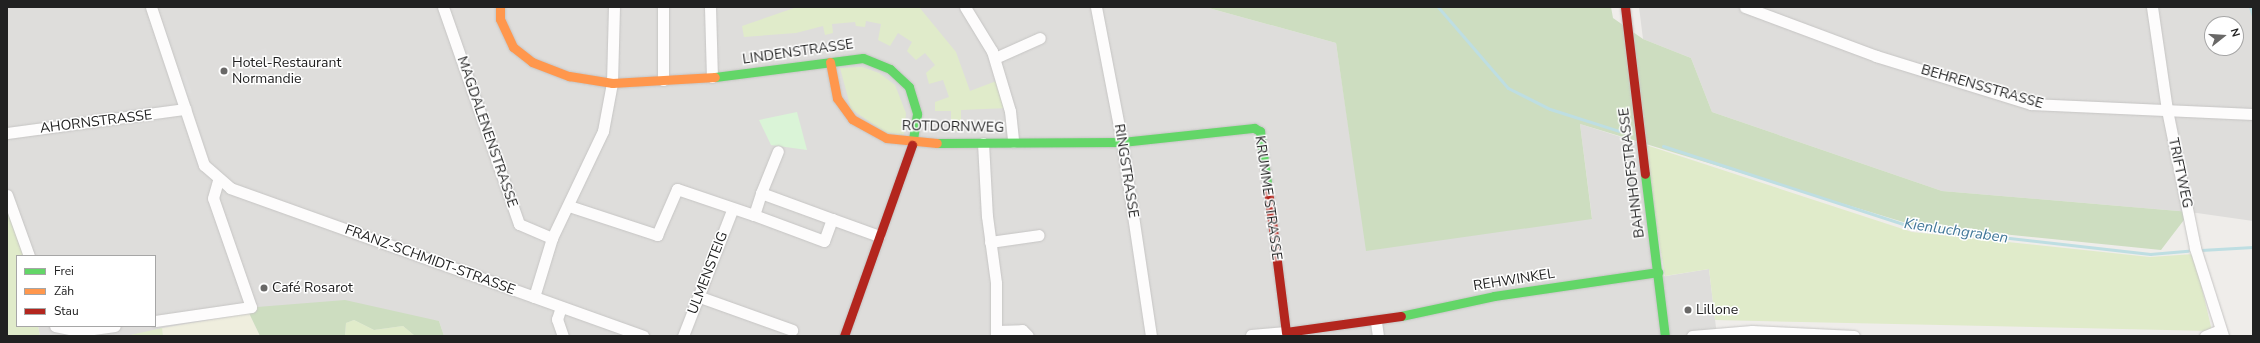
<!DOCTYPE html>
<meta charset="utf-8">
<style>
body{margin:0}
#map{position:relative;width:2260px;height:343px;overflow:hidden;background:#efedea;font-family:"Nunito Sans",sans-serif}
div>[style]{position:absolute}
.residential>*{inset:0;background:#dedddb}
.farmland>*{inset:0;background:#efeede}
.grass>*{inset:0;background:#e0ebca}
.forest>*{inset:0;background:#cdddc0}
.park>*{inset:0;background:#daf4d7}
.parking>*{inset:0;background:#dfdedd;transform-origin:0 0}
.stream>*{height:3px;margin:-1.5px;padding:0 1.5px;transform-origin:1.5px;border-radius:1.5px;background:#bedee2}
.roads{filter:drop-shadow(0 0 1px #c6c5c4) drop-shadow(0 0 1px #c6c5c4)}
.street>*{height:11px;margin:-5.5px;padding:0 5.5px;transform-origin:5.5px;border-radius:5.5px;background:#fdfcfc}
.fast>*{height:9px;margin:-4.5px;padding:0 4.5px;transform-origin:4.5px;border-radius:4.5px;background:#63d668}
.slow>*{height:9px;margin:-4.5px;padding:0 4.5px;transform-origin:4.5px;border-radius:4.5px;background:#ff974d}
.jam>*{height:9px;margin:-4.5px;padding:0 4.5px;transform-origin:4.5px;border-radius:4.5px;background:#b3261e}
.dots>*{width:11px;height:11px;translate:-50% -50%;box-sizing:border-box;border:2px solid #fff;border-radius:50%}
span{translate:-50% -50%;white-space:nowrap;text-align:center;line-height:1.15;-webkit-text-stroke:3px #fff;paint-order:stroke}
.street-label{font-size:14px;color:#212121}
.poi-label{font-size:14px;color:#212121}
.left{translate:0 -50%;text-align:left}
.water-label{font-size:15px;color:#44799a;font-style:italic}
.frame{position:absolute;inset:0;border:8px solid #212121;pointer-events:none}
.legend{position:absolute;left:16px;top:255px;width:140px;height:72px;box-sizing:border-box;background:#fff;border:1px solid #a6a6a6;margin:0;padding:5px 7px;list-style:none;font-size:12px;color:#212121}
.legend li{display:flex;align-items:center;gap:8px;height:20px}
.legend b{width:20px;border:1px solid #a6a6a6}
.north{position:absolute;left:2204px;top:16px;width:40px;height:40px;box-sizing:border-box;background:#fff;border:1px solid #a6a6a6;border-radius:50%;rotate:73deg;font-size:11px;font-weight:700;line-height:16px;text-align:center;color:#212121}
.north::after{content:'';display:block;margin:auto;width:14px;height:18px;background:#696867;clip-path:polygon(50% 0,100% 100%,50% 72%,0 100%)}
</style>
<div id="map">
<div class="residential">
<i style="clip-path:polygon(7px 7px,1205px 7px,1336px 43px,1367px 250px,1592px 218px,1580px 124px,1643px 144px,1654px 278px,1709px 269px,1717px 336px,444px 336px,439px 321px,257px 307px,249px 313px,126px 336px,40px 336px,38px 326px,155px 326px,155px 256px,27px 256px,7px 195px)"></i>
<i style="clip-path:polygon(evenodd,1639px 7px,2253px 7px,2253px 221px,2190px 212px,1942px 191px,1712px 112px,1691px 58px,1643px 39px,1639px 7px,2212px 24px,2236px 24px,2236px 48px,2212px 48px,2212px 24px)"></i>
</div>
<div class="farmland">
<i style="clip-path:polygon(249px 313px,260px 336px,163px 336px,162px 328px)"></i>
</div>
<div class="grass">
<i style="clip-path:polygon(797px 7px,919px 7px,956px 52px,970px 91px,999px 80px,1008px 108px,961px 110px,961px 131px,951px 131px,951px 111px,935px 111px,935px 102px,949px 97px,943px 80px,929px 84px,926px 73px,935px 65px,925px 53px,916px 60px,907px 51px,912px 42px,898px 33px,890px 46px,878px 40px,881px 24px,866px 21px,865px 27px,856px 26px,855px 22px,832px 24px,833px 33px,825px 35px,823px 26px,796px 33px,744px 37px,742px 26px)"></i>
<i style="clip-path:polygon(862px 67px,879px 73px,895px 85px,906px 113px,904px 135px,886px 133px,851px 109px,840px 68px)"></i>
<i style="clip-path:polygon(1643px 144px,1912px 232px,2150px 257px,2194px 254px,2212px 331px,1715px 320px,1709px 269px,1665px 276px)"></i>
<i style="clip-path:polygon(7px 195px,27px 256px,17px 256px,17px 326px,38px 326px,40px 336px,7px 336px)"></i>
<i style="clip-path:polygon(354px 320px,374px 330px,403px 326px,415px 336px,345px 336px,346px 323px)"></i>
<i style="clip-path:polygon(162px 328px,163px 336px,126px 336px)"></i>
</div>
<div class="forest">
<i style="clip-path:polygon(1205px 7px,1611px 7px,1613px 18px,1643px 39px,1691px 58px,1712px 112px,1942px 191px,2190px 212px,2161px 250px,1913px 225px,1580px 124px,1592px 219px,1366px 251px,1336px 43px)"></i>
<i style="clip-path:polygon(345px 300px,439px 321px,444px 336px,415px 336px,403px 326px,374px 330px,354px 320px,346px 323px,345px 336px,260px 336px,249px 313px,257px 307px)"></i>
</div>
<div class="park">
<i style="clip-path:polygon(797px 112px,807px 150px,771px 145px,759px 120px)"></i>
</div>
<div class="parking">
<i style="clip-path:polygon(266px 48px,273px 68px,241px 79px,237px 66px,253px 60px,251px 53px)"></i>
<i style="left:186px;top:75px;width:19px;height:8px;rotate:72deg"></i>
</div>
<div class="stream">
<i style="left:1438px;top:7px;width:107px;rotate:49.2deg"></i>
<i style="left:1508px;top:88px;width:47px;rotate:26.6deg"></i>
<i style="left:1550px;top:109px;width:72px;rotate:17.7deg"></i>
<i style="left:2250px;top:7px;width:9px;rotate:72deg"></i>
<i style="left:1663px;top:146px;width:263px;rotate:18deg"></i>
<i style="left:1913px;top:227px;width:239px;rotate:6.5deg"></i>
<i style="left:2150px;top:254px;width:38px;rotate:-5deg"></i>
<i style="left:2201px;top:250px;width:52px;rotate:-3.3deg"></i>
</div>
<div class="roads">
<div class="street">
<i style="left:151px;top:7px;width:167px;rotate:71.5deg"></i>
<i style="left:204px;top:165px;width:35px;rotate:41deg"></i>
<i style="left:230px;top:188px;width:439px;rotate:19.7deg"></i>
<i style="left:443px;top:7px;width:230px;rotate:70.7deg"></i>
<i style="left:519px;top:224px;width:36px;rotate:23deg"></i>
<i style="left:663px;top:7px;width:73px;rotate:90deg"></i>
<i style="left:710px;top:7px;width:70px;rotate:88.4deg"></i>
<i style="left:965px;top:7px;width:52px;rotate:58.5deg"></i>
<i style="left:992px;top:51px;width:63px;rotate:73.3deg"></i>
<i style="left:1010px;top:111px;width:31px;rotate:84deg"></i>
<i style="left:1096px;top:7px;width:137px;rotate:79.1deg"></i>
<i style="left:1122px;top:142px;width:196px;rotate:81.5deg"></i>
<i style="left:1745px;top:7px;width:140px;rotate:20.5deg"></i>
<i style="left:1876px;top:56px;width:162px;rotate:17.2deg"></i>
<i style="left:2031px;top:104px;width:222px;rotate:2.6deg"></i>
<i style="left:2152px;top:7px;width:104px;rotate:81.7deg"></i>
<i style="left:2167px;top:110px;width:141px;rotate:78.5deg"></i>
<i style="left:2195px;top:248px;width:92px;rotate:72.3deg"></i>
<i style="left:995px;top:58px;width:49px;rotate:-24deg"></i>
<i style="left:7px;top:133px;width:180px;rotate:-7.7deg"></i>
<i style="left:983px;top:143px;width:73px;rotate:86.9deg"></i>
<i style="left:987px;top:216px;width:68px;rotate:82.3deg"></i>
<i style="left:996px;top:283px;width:53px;rotate:90deg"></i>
<i style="left:761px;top:193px;width:45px;rotate:-68deg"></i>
<i style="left:7px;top:195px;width:65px;rotate:70.2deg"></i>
<i style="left:569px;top:206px;width:93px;rotate:18.2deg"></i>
<i style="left:657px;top:235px;width:50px;rotate:-66.5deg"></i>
<i style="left:677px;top:189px;width:81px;rotate:18.7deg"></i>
<i style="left:832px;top:219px;width:23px;rotate:110deg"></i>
<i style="left:824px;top:241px;width:75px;rotate:-159.6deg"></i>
<i style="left:754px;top:215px;width:23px;rotate:-72deg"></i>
<i style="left:761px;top:193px;width:76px;rotate:20.1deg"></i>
<i style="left:832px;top:219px;width:50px;rotate:19.9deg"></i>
<i style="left:990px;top:242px;width:49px;rotate:-8.1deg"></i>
<i style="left:534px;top:297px;width:62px;rotate:-73deg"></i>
<i style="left:552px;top:238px;width:119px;rotate:-64.5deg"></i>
<i style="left:603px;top:131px;width:49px;rotate:-79.4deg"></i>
<i style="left:612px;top:83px;width:76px;rotate:-88.5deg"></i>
<i style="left:700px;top:297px;width:98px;rotate:19.7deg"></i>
<i style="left:561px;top:307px;width:13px;rotate:108deg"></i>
<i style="left:557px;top:319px;width:18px;rotate:71deg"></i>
<i style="left:155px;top:321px;width:97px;rotate:-8.3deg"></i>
<i style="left:251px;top:307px;width:115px;rotate:-109.2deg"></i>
<i style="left:213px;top:198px;width:19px;rotate:-74deg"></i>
<i style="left:1376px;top:322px;width:14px;rotate:82deg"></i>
<i style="left:55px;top:326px;width:25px;rotate:12deg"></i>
<i style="left:79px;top:331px;width:36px;rotate:-8deg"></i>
<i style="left:997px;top:331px;width:25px;rotate:-2deg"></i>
<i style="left:1022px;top:330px;width:8px;rotate:45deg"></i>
<i style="left:1251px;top:335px;width:35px;rotate:-5deg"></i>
<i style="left:683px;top:336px;width:135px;rotate:-68.7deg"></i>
<i style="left:1692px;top:336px;width:60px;rotate:-4.8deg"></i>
<i style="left:1752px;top:331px;width:102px;rotate:2.8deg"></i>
<i style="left:2205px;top:336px;width:16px;rotate:-22deg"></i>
</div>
<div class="fast">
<i style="left:715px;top:77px;width:149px;rotate:-7.3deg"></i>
<i style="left:863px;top:58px;width:29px;rotate:22deg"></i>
<i style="left:890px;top:69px;width:26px;rotate:43deg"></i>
<i style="left:909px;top:87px;width:28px;rotate:73deg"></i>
<i style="left:917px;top:114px;width:31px;rotate:99deg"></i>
<i style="left:937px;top:143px;width:185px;rotate:-0.3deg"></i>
<i style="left:1122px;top:142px;width:133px;rotate:-6.1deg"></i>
<i style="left:1254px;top:128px;width:7px;rotate:27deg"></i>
<i style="left:1260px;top:131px;width:60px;rotate:82.3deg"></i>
<i style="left:1645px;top:174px;width:163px;rotate:83deg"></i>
<i style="left:1401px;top:316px;width:95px;rotate:-12.1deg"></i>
<i style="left:1494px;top:296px;width:166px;rotate:-8.3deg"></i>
</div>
<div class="slow">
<i style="left:500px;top:7px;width:12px;rotate:90deg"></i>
<i style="left:500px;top:19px;width:31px;rotate:65deg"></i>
<i style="left:513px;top:47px;width:24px;rotate:38deg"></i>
<i style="left:532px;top:62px;width:40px;rotate:21deg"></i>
<i style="left:569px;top:76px;width:44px;rotate:9.2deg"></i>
<i style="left:612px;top:83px;width:103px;rotate:-3.3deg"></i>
<i style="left:830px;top:62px;width:37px;rotate:79deg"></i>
<i style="left:837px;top:98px;width:26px;rotate:54deg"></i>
<i style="left:852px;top:119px;width:39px;rotate:29deg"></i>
<i style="left:886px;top:138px;width:51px;rotate:5.6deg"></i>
</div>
<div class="jam">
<i style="left:1625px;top:7px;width:168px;rotate:83.2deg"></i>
<i style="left:1268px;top:190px;width:143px;rotate:82.8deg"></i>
<i style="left:1286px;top:332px;width:116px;rotate:-7.9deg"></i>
<i style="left:844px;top:336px;width:203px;rotate:-70.4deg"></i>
</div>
</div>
<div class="dots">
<i style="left:224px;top:71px;background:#696867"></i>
<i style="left:264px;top:288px;background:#696867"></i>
<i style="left:1688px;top:310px;background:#696867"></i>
</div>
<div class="street-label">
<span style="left:798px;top:52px;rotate:-8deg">LINDENSTRASSE</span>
<span style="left:1982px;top:87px;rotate:16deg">BEHRENSSTRASSE</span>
<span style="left:96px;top:122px;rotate:-7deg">AHORNSTRASSE</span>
<span style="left:953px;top:127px;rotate:1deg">ROTDORNWEG</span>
<span style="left:487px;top:132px;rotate:71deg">MAGDALENENSTRASSE</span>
<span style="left:1126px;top:171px;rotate:81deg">RINGSTRASSE</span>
<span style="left:1632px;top:173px;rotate:-97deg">BAHNHOFSTRASSE</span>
<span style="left:2180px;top:173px;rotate:78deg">TRIFTWEG</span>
<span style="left:1268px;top:198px;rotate:82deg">KRUMME STRASSE</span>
<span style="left:430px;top:260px;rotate:20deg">FRANZ-SCHMIDT-STRASSE</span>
<span style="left:708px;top:273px;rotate:-69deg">ULMENSTEIG</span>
<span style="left:1514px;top:280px;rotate:-9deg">REHWINKEL</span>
</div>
<div class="poi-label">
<span class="left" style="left:232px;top:71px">Hotel-Restaurant<br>Normandie</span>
<span class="left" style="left:272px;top:288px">Café Rosarot</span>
<span class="left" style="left:1696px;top:310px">Lillone</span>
</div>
<div class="water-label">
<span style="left:1956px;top:231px;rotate:8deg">Kienluchgraben</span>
</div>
<div class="frame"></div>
<ul class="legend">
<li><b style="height:5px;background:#63d668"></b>Frei</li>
<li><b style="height:5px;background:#ff974d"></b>Zäh</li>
<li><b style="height:5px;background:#b3261e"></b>Stau</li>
</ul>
<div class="north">N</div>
</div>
